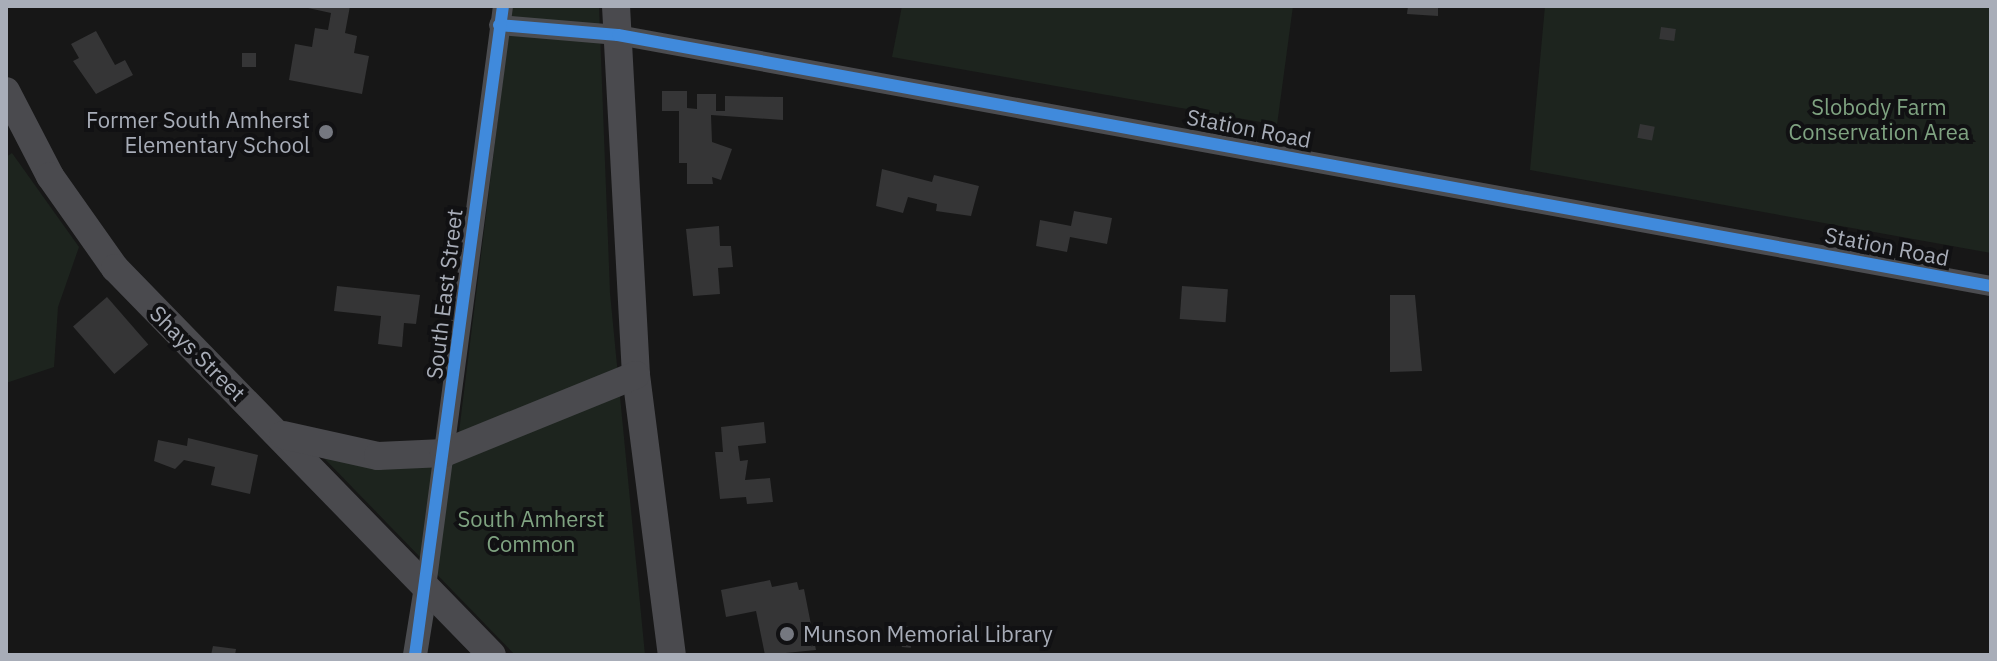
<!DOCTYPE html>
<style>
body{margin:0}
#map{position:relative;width:1997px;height:661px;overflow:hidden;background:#171717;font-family:"IBM Plex Sans",sans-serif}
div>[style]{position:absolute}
.green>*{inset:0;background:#1d241e}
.building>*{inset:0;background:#353536;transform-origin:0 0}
.minor>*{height:20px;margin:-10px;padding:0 10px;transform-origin:10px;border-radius:10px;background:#4b4c50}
.tertiary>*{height:24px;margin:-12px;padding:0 12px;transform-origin:12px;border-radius:12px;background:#4b4c50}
.secondary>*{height:28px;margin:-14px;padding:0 14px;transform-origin:14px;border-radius:14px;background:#4a4a4e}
.cycleway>*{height:12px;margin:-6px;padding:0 6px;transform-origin:6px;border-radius:6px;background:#408adc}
.dots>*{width:22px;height:22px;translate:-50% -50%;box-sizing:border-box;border:4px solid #111113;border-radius:50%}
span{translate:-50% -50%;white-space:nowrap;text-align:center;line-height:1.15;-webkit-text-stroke:8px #111113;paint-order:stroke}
.park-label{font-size:22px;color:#7fa381}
.poi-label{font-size:22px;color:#a8adb8}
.right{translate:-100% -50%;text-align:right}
.left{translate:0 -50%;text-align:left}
.street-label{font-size:22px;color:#a8adb8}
.frame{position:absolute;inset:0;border:8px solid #a8adb8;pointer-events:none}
</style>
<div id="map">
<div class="green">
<i style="clip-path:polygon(512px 6px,599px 6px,610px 293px,645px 655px,515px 655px,320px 454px,421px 466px,455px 464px)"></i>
<i style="clip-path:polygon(902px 6px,1293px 6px,1277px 125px,892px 57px)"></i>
<i style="clip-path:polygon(1545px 6px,1991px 6px,1991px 253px,1530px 170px)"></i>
<i style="clip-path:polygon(12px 153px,79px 247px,58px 307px,54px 367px,6px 383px,6px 157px)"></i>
</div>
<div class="building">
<i style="clip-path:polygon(299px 6px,350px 6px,345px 33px,357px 36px,354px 53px,369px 56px,362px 94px,289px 80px,295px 44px,312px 47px,315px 28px,328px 30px,331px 13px)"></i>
<i style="clip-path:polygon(1408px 6px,1438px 6px,1438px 16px,1407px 14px)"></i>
<i style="left:1661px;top:27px;width:15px;height:12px;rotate:8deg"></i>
<i style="clip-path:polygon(96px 31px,115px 65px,125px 60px,133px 75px,96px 94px,73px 61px,79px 58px,71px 44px)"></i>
<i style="left:242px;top:53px;width:14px;height:14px"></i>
<i style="clip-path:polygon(662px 91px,687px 91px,687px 108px,697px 109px,697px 94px,716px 94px,716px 111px,725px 111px,725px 96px,783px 97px,783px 120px,711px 115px,712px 142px,732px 149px,721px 180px,712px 177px,713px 184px,687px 184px,687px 163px,679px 163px,679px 111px,662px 111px)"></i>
<i style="left:1640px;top:124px;width:15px;height:14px;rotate:11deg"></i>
<i style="clip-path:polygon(882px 169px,932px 182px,934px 175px,979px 186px,971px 216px,936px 211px,937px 204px,908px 197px,903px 213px,876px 206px)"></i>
<i style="clip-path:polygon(1074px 211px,1112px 218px,1107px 244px,1070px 237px,1067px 252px,1036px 246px,1040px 220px,1071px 226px)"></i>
<i style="clip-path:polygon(719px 226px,720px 246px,731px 246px,733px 267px,718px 268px,720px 294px,693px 296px,686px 229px)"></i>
<i style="clip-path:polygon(337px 286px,420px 295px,416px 324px,404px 323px,402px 347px,378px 344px,381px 316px,334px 311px)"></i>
<i style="left:1182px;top:286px;width:46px;height:33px;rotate:4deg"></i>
<i style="clip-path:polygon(1390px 295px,1415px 295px,1422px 371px,1390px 372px)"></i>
<i style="left:107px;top:297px;width:63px;height:45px;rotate:49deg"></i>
<i style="clip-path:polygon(764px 422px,766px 443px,738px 446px,740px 461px,748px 460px,745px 480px,770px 478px,773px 502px,747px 504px,746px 497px,720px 499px,715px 452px,723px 452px,721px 427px)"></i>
<i style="clip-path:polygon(188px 438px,258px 455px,250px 494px,211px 485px,215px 467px,184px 460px,175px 469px,154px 461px,158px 440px,187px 446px)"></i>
<i style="clip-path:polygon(770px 580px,772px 587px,797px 582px,799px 590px,804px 589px,816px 650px,765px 655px,756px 611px,726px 617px,721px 590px)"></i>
<i style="left:904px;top:626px;width:9px;height:21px;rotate:6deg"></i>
<i style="clip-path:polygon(213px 646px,236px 649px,235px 655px,211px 655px)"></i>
</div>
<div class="minor">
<i style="left:499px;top:25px;width:119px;rotate:4.8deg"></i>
<i style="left:618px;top:35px;width:1396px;rotate:10.36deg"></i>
<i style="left:426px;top:587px;width:586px;rotate:-82.45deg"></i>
</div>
<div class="tertiary">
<i style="left:415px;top:655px;width:69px;rotate:-80.8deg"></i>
</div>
<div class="secondary">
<i style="left:616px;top:6px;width:370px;rotate:86.9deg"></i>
<i style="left:636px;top:375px;width:282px;rotate:82.7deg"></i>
<i style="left:6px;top:91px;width:96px;rotate:62.6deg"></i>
<i style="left:50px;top:176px;width:113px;rotate:54.8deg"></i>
<i style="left:115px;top:268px;width:540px;rotate:45.75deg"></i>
<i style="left:283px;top:435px;width:97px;rotate:12.5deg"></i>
<i style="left:378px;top:456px;width:66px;rotate:-2.6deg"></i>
<i style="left:444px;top:453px;width:207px;rotate:-22.1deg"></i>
</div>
<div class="cycleway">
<i style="left:499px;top:25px;width:119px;rotate:4.8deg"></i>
<i style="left:618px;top:35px;width:1396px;rotate:10.36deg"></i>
<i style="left:415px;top:655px;width:655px;rotate:-82.28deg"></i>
</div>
<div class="dots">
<i style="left:326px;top:132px;background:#757880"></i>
<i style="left:787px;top:634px;background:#757880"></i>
</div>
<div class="park-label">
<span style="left:1879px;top:119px">Slobody Farm<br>Conservation Area</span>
<span style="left:531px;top:531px">South Amherst<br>Common</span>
</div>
<div class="poi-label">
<span class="right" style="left:310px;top:132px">Former South Amherst<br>Elementary School</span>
<span class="left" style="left:803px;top:634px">Munson Memorial Library</span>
</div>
<div class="street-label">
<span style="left:1249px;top:128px;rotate:11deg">Station Road</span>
<span style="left:1887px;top:246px;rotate:11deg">Station Road</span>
<span style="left:444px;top:294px;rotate:-83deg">South East Street</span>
<span style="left:198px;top:353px;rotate:45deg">Shays Street</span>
</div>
<div class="frame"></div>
</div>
